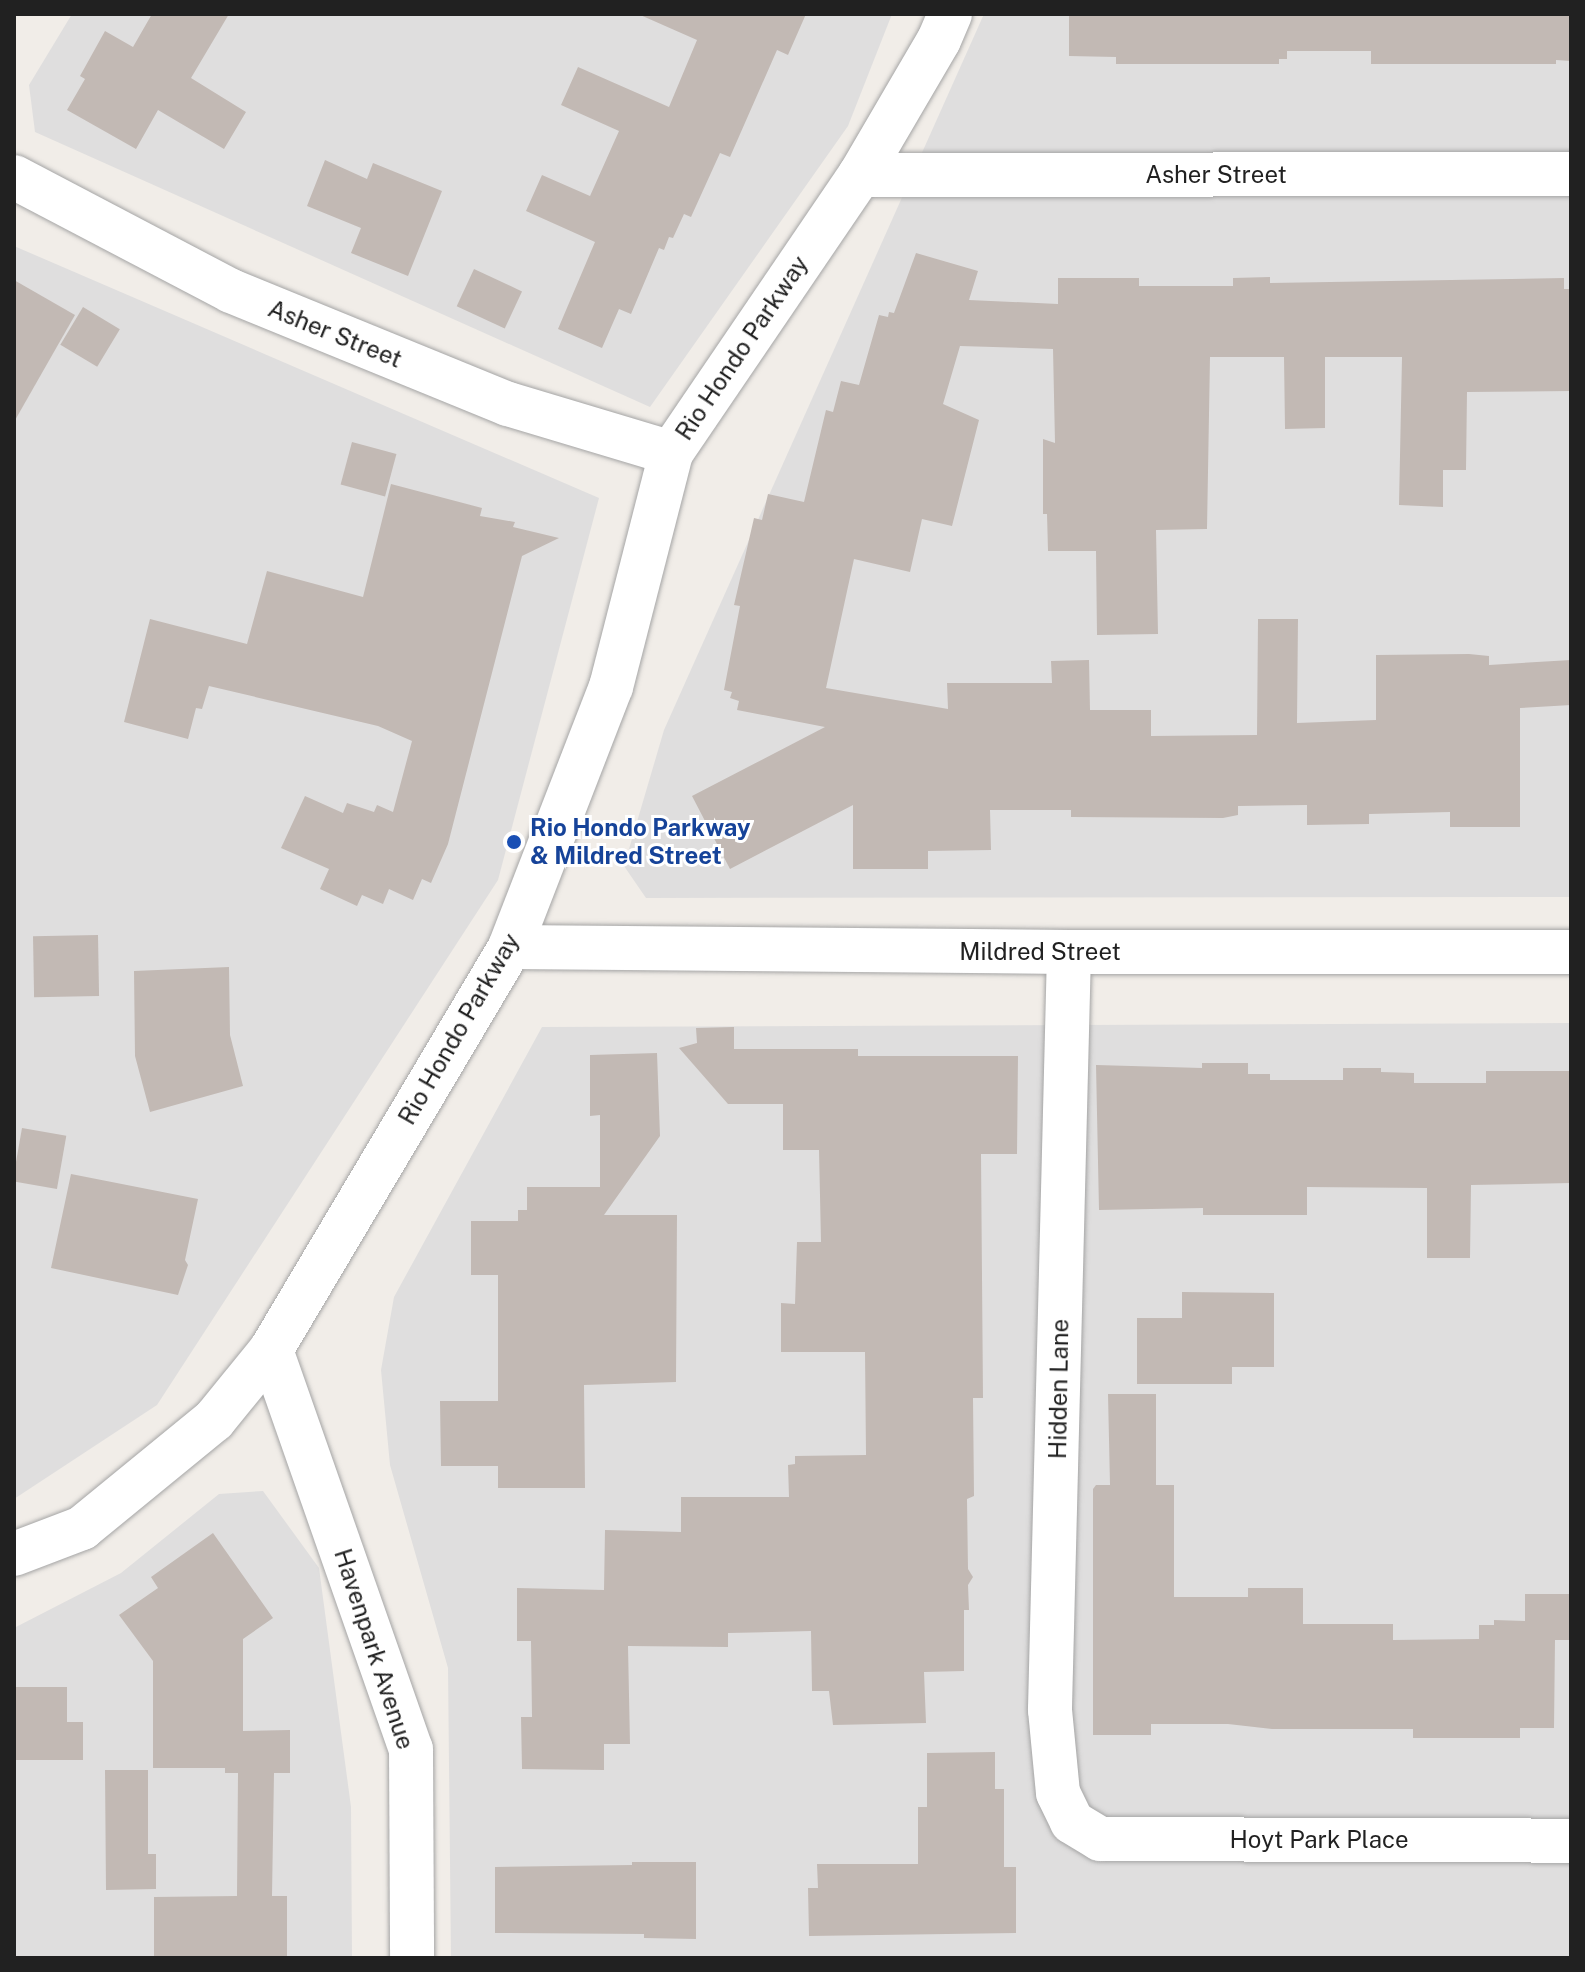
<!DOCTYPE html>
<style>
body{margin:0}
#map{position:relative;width:1585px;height:1972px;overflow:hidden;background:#f1ede8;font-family:"Public Sans",sans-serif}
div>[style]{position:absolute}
.residential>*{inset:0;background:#dfdede}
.building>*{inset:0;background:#c2b9b4;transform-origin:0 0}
.roads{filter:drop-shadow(0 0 2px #a5a5a5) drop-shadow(0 0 2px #a5a5a5)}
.minor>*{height:44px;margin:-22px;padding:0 22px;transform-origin:22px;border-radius:22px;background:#fff}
.tertiary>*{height:44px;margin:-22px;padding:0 22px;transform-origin:22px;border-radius:22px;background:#fff}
.dots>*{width:22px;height:22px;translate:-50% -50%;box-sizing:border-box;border:4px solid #fff;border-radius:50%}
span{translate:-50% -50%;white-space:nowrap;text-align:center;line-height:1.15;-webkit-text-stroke:6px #fff;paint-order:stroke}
.street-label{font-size:24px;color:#212121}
.transit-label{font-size:24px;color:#164399;font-weight:700}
.left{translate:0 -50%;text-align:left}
.frame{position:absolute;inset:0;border:16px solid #212121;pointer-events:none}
</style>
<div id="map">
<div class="residential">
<i style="clip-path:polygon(72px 14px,892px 14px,848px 126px,650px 407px,35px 132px,29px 85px)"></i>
<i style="clip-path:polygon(984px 14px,1571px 14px,1571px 897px,646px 898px,624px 866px,664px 730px)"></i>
<i style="clip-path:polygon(14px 246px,599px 498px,498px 880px,157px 1405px,14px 1499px)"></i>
<i style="clip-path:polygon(1571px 1023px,1571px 1958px,451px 1958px,448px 1668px,390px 1465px,381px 1370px,394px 1297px,542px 1027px)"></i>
<i style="clip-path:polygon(263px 1491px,319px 1568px,351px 1807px,352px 1958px,14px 1958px,14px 1628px,121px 1573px,219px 1494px)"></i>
</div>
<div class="building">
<i style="clip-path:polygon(152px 14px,229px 14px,191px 78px,246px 112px,224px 149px,158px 110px,136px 149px,67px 110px,85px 79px,80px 76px,105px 31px,133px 47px)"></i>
<i style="clip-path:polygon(638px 14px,806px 14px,788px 55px,777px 50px,730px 157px,720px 153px,691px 217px,684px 214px,673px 238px,669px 237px,664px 250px,659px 248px,631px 314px,619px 309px,602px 348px,558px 329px,595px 242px,526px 211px,542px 175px,590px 196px,619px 131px,561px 105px,578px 67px,669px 107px,697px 40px)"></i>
<i style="clip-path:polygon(1069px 14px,1571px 14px,1571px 61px,1556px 60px,1556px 64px,1371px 64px,1371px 51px,1287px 51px,1287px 59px,1279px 59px,1279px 64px,1116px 64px,1116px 57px,1069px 56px)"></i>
<i style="clip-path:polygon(325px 160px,367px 179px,373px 163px,442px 191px,408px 276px,351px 253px,361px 228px,307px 206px)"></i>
<i style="clip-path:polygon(916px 253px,978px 271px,969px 300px,1058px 304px,1058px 278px,1139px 278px,1139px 286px,1233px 286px,1233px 278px,1270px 277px,1270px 283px,1564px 278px,1564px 289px,1571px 289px,1571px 391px,1467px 392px,1466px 470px,1443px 470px,1443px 507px,1399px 505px,1402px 357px,1325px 357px,1325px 428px,1285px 429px,1284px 357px,1210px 357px,1207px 529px,1156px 530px,1158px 634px,1097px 635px,1096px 551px,1048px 551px,1047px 514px,1043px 514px,1043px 439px,1055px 443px,1053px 349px,960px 346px,943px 404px,979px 420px,952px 526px,922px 519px,910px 572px,854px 559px,826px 688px,948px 709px,947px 683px,1052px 683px,1051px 661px,1089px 660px,1090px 710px,1151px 710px,1151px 736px,1257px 735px,1258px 619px,1298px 619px,1297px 723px,1376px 720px,1376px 655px,1469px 654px,1489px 656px,1489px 665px,1571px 660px,1571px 705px,1520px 708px,1520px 827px,1450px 827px,1450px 812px,1369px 814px,1369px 824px,1307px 825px,1307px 805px,1238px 806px,1238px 815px,1223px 818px,1071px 817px,1071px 810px,990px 810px,991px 850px,928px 851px,928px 869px,853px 869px,853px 805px,730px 869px,692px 796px,825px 727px,737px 710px,739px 701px,730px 698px,732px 692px,724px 690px,740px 606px,734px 605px,754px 518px,762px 520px,768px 494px,804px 502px,826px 410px,833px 412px,841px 381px,859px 385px,879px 315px,888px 317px,889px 312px,894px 313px)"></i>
<i style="left:474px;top:269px;width:53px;height:41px;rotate:25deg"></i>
<i style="clip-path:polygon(14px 280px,75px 315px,14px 422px)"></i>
<i style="left:83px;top:307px;width:43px;height:44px;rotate:31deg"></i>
<i style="left:352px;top:442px;width:46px;height:44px;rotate:15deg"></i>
<i style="clip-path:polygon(391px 484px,482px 508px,480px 516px,515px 522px,513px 527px,559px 538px,522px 556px,448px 844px,431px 883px,422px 879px,413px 900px,389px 889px,383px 904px,362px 895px,357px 906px,320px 889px,329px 869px,281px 848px,305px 796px,343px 813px,347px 803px,374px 812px,377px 805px,393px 812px,412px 741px,378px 726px,209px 686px,202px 709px,196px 708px,188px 739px,124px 722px,150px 619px,247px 644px,267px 571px,363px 597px)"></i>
<i style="left:98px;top:935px;width:61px;height:65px;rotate:89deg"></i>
<i style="clip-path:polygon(229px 967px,230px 1035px,243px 1086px,150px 1112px,135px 1056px,134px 971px)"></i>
<i style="clip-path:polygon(734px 1027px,734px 1049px,858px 1049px,858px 1056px,1018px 1056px,1017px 1154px,981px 1154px,983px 1398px,973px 1398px,974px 1496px,967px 1499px,968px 1569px,973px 1577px,968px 1585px,969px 1610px,964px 1610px,964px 1671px,924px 1672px,926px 1723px,833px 1725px,829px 1691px,812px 1691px,811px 1631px,728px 1633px,728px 1647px,628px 1646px,630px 1744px,604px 1744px,604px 1770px,522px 1769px,521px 1717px,532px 1717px,531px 1641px,517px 1641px,517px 1588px,604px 1590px,605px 1530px,681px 1532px,681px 1497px,789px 1497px,788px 1465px,795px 1464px,795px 1456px,866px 1455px,865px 1352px,781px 1352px,781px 1303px,795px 1304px,797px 1242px,821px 1242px,819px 1150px,783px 1150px,783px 1104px,728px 1104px,679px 1048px,697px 1043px,696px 1028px)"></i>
<i style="clip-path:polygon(657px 1053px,660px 1136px,604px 1215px,677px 1215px,676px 1382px,584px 1385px,585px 1488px,498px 1488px,498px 1466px,441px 1466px,440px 1401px,498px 1401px,498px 1275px,471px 1275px,471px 1221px,518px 1221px,518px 1210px,527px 1210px,527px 1187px,600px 1187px,600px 1115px,590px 1116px,590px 1055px)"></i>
<i style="clip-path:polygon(1202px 1063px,1248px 1063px,1248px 1074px,1270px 1074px,1270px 1080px,1343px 1080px,1343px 1068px,1381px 1068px,1381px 1072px,1414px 1073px,1414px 1083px,1486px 1083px,1486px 1071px,1571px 1071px,1571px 1183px,1471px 1185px,1470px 1258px,1427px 1258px,1427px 1188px,1307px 1187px,1307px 1215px,1203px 1215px,1203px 1208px,1099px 1210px,1096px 1065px,1202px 1068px)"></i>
<i style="left:22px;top:1128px;width:45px;height:54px;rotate:10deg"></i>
<i style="clip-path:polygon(71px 1174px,198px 1199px,185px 1260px,188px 1265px,178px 1295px,51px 1268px)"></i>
<i style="clip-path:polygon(1182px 1292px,1274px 1293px,1274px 1367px,1232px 1367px,1232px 1384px,1137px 1384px,1137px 1318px,1182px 1318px)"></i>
<i style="clip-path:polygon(1108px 1394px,1156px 1394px,1156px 1485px,1174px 1485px,1174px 1597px,1248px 1597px,1248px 1588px,1303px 1588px,1303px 1624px,1393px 1624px,1393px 1640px,1479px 1639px,1479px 1625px,1494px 1625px,1494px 1620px,1525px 1621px,1525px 1594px,1571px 1594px,1571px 1640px,1555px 1640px,1554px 1728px,1520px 1728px,1520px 1738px,1413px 1738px,1413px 1729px,1272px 1729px,1228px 1724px,1151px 1724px,1151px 1735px,1093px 1735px,1093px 1489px,1096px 1485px,1110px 1485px)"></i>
<i style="clip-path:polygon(213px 1533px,273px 1618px,243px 1639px,243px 1731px,290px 1730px,290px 1773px,274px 1773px,272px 1896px,287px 1896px,287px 1957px,154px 1958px,154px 1897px,237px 1896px,238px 1773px,225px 1773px,225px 1768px,153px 1768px,153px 1661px,119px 1615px,158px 1588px,151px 1577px)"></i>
<i style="clip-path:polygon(14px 1687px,67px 1687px,67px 1722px,83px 1722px,83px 1760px,14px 1760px)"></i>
<i style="clip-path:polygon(995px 1752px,995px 1789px,1004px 1789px,1004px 1867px,1016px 1867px,1016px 1933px,809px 1936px,808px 1888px,818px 1888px,817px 1864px,918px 1864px,918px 1807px,927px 1807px,927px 1753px)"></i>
<i style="clip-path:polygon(105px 1770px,148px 1770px,148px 1854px,156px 1854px,156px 1889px,106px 1890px)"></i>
<i style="clip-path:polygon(632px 1862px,696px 1862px,696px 1939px,644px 1938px,644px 1934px,495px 1933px,495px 1867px,632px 1865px)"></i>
</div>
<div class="roads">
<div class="minor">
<i style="left:860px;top:175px;width:711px;rotate:-0.08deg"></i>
<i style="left:14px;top:177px;width:245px;rotate:27.7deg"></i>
<i style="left:231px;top:291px;width:299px;rotate:22.2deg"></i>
<i style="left:508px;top:404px;width:170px;rotate:16.7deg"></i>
<i style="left:510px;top:947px;width:559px;rotate:0.51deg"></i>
<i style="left:1069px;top:952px;width:502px"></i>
<i style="left:1069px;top:952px;width:758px;rotate:91.44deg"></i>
<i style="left:1050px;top:1710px;width:83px;rotate:84.5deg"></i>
<i style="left:1058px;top:1793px;width:32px;rotate:64deg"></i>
<i style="left:1072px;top:1822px;width:33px;rotate:31deg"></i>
<i style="left:1100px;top:1839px;width:471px;rotate:0.2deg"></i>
<i style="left:271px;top:1350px;width:423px;rotate:70.7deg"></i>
<i style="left:411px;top:1749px;width:209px;rotate:89.7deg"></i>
</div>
<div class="tertiary">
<i style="left:14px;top:1554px;width:73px;rotate:-20.9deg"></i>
<i style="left:82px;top:1528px;width:171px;rotate:-39.3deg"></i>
<i style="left:214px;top:1420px;width:90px;rotate:-50.8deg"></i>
<i style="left:271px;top:1350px;width:469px;rotate:-59.3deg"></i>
<i style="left:510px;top:947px;width:279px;rotate:-68.8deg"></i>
<i style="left:611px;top:687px;width:242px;rotate:-75.6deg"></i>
<i style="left:671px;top:453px;width:336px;rotate:-55.8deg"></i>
<i style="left:860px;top:175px;width:156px;rotate:-59.7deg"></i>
<i style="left:939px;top:40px;width:28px;rotate:-67deg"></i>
</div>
</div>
<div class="dots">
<i style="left:514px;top:842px;background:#1a4fb4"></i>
</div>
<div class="street-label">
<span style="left:1216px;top:175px">Asher Street</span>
<span style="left:335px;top:334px;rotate:22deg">Asher Street</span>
<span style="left:742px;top:348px;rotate:-56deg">Rio Hondo Parkway</span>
<span style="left:1040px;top:952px">Mildred Street</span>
<span style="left:459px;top:1029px;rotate:-60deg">Rio Hondo Parkway</span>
<span style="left:1059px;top:1389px;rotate:-89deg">Hidden Lane</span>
<span style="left:374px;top:1649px;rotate:72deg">Havenpark Avenue</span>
<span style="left:1319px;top:1840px">Hoyt Park Place</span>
</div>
<div class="transit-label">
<span class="left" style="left:530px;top:842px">Rio Hondo Parkway<br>&amp; Mildred Street</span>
</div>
<div class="frame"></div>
</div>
